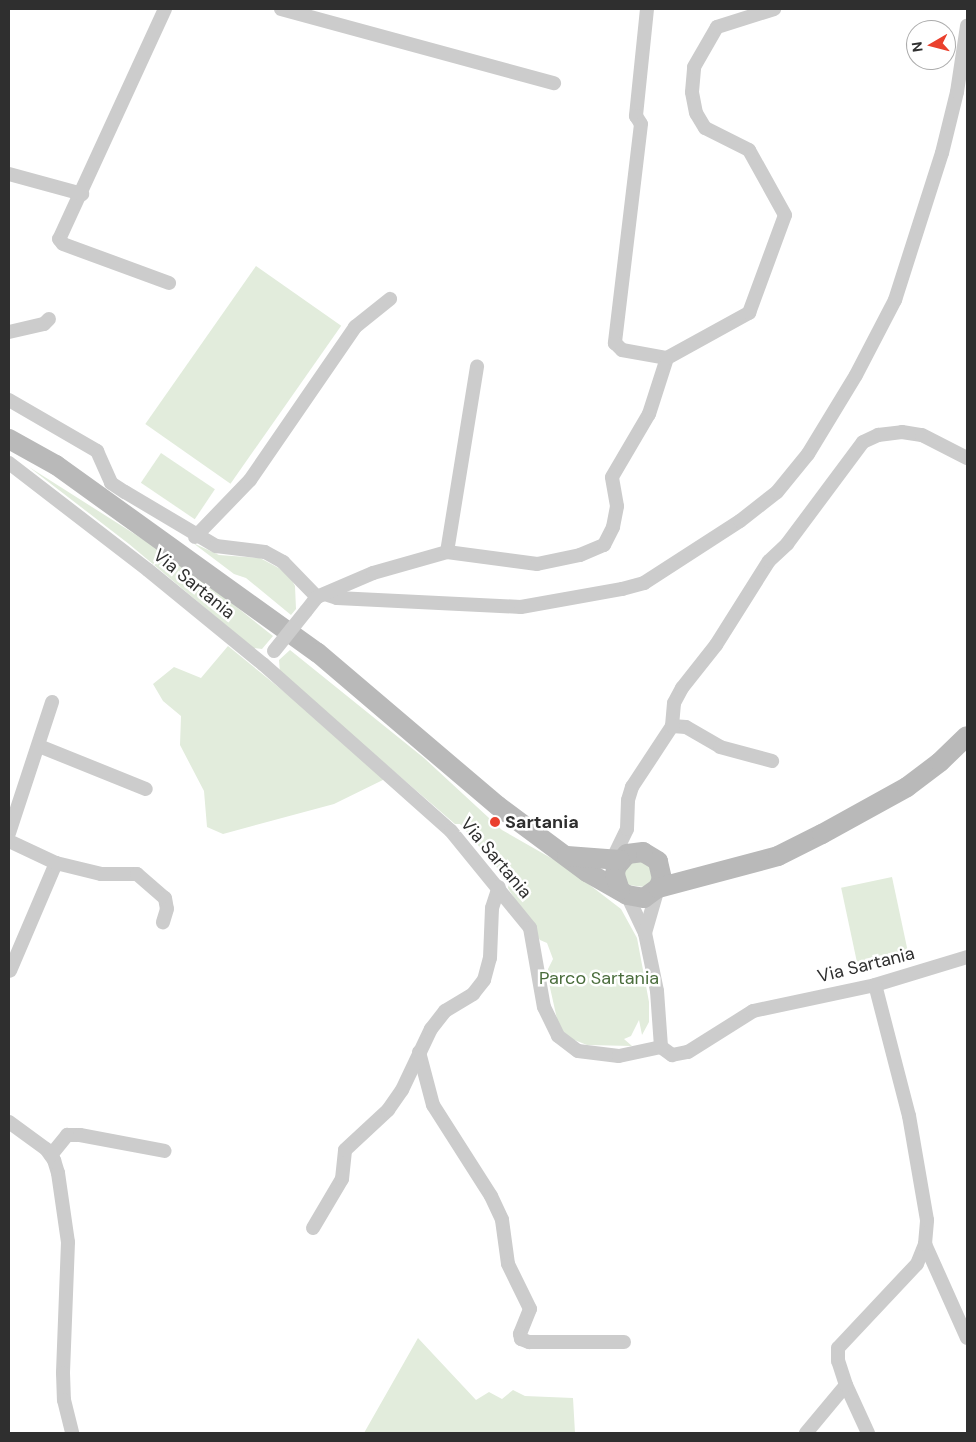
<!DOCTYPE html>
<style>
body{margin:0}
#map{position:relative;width:976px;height:1442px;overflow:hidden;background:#fff;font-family:"DM Sans",sans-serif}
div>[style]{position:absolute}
.green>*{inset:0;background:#e2ecdc;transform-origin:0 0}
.street>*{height:14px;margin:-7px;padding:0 7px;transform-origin:7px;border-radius:7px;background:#ccc}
.secondary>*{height:20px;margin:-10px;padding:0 10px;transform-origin:10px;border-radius:10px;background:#b9b9b9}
.street-bridge>*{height:14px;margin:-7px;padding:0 7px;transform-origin:7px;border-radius:7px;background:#ccc}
.dots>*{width:14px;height:14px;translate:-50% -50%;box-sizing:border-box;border:2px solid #fff;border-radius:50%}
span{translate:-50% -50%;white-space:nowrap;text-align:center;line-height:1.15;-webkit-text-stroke:5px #fff;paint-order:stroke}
.street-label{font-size:18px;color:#2f2f2f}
.poi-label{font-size:18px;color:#2f2f2f;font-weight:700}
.left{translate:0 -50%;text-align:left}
.park-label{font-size:18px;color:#496c3b}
.frame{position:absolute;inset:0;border:10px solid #2f2f2f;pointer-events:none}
.north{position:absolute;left:906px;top:20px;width:50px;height:50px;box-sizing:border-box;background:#fff;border:1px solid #acacac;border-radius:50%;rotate:262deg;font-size:14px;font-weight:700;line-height:20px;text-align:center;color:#2f2f2f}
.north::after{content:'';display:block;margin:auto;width:18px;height:22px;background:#ea402d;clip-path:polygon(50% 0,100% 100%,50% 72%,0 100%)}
</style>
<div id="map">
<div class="green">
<i style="left:256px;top:266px;width:104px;height:193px;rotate:35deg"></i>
<i style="left:161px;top:453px;width:65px;height:36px;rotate:34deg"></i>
<i style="clip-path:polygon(29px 467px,185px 566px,273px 636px,262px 649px,253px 648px,129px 544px)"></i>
<i style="clip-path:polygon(193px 543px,219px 555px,260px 558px,288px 573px,295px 586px,296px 609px,291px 615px,246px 578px,234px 574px)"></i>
<i style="clip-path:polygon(228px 646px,389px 777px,334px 804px,223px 834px,207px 827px,204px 791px,180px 745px,181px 716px,163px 701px,153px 684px,174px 667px,201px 678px)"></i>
<i style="clip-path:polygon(290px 650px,424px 758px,502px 830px,565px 866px,621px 909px,637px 938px,649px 1002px,649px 1022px,642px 1035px,639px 1020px,631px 1036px,624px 1039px,632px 1046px,587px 1045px,572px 1039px,559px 1028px,549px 983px,548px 969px,553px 959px,547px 943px,540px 940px,508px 888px,509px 882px,460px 824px,455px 824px,280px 673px,279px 660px)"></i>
<i style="clip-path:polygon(636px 860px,652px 865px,654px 879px,645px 887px,628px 885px,621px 868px)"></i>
<i style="left:892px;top:877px;width:80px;height:52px;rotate:78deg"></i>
<i style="clip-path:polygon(418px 1338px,476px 1400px,489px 1392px,502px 1399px,513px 1390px,525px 1396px,573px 1398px,575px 1433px,364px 1433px)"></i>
</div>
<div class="street">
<i style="left:165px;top:9px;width:253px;rotate:114.7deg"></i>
<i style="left:59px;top:239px;width:6px;rotate:51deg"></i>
<i style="left:63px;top:244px;width:113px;rotate:20.2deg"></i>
<i style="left:281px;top:9px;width:283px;rotate:15.2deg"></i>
<i style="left:647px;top:9px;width:108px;rotate:95.9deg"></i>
<i style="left:636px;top:116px;width:9px;rotate:58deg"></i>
<i style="left:641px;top:124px;width:221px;rotate:96.8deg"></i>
<i style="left:615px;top:343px;width:10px;rotate:45deg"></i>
<i style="left:622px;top:350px;width:46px;rotate:10.1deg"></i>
<i style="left:9px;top:174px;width:76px;rotate:15.3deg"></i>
<i style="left:9px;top:332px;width:36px;rotate:-13deg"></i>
<i style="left:44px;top:324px;width:7px;rotate:-45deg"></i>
<i style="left:9px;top:400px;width:102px;rotate:30.1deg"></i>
<i style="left:97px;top:451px;width:35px;rotate:66deg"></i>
<i style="left:111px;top:483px;width:17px;rotate:33deg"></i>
<i style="left:125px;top:492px;width:106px;rotate:30.7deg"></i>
<i style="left:216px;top:546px;width:49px;rotate:7deg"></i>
<i style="left:265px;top:552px;width:21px;rotate:29deg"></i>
<i style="left:283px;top:562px;width:49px;rotate:45.8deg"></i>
<i style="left:9px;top:463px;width:175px;rotate:37.6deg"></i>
<i style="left:148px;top:570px;width:149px;rotate:39.3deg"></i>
<i style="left:263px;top:664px;width:251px;rotate:41.6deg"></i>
<i style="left:451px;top:831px;width:125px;rotate:50.8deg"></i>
<i style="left:530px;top:928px;width:80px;rotate:80deg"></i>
<i style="left:544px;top:1007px;width:32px;rotate:64deg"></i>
<i style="left:558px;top:1036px;width:25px;rotate:37deg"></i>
<i style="left:578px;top:1051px;width:41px;rotate:7deg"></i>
<i style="left:619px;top:1056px;width:43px;rotate:-12.1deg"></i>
<i style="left:661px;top:1047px;width:14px;rotate:36deg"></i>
<i style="left:672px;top:1055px;width:16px;rotate:-11deg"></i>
<i style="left:688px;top:1052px;width:77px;rotate:-32.2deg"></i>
<i style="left:753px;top:1011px;width:125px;rotate:-12deg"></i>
<i style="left:875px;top:985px;width:96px;rotate:-16.9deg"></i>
<i style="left:195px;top:537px;width:79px;rotate:-46deg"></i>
<i style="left:250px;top:480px;width:186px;rotate:-55.5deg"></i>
<i style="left:355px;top:327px;width:45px;rotate:-38.7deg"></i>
<i style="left:447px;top:552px;width:91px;rotate:7.6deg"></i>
<i style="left:537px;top:564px;width:44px;rotate:-11.8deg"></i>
<i style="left:580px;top:555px;width:26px;rotate:-23deg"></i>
<i style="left:604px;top:545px;width:20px;rotate:-63deg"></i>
<i style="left:613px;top:527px;width:21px;rotate:-79deg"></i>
<i style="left:617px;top:506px;width:29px;rotate:-100deg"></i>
<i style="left:612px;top:477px;width:73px;rotate:-59.6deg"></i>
<i style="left:649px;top:414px;width:59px;rotate:-72.2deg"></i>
<i style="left:667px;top:358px;width:94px;rotate:-28.8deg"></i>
<i style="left:749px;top:313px;width:104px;rotate:-69.8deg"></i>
<i style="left:785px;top:215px;width:74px;rotate:-119deg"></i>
<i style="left:749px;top:150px;width:49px;rotate:-153.4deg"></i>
<i style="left:705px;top:128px;width:17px;rotate:-121deg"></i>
<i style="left:696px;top:113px;width:21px;rotate:-101deg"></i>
<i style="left:692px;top:92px;width:25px;rotate:-85deg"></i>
<i style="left:694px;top:67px;width:46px;rotate:-60.1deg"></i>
<i style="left:717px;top:27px;width:60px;rotate:-17.5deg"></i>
<i style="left:325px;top:594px;width:13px;rotate:18deg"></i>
<i style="left:337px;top:598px;width:184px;rotate:2.8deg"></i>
<i style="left:521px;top:607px;width:103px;rotate:-10.1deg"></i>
<i style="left:622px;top:589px;width:23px;rotate:-15deg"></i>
<i style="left:644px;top:583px;width:114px;rotate:-32.9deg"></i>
<i style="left:740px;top:521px;width:47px;rotate:-38.1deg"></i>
<i style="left:777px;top:492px;width:49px;rotate:-50.8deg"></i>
<i style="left:808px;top:454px;width:92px;rotate:-58.7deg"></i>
<i style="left:856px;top:375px;width:85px;rotate:-62.5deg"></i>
<i style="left:895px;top:300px;width:154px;rotate:-72.3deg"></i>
<i style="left:942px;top:153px;width:63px;rotate:-76.2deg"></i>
<i style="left:957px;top:92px;width:67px;rotate:-81.4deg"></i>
<i style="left:306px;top:611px;width:18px;rotate:-52deg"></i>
<i style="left:317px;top:597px;width:61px;rotate:-23.2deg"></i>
<i style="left:373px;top:573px;width:77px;rotate:-15.8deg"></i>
<i style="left:447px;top:552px;width:188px;rotate:-80.8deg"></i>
<i style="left:672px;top:726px;width:23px;rotate:-85deg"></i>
<i style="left:674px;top:703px;width:17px;rotate:-62deg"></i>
<i style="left:682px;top:688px;width:55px;rotate:-51.7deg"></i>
<i style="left:716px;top:645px;width:99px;rotate:-57.8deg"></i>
<i style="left:769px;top:561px;width:25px;rotate:-43deg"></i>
<i style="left:787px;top:544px;width:127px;rotate:-53.3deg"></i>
<i style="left:863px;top:442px;width:17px;rotate:-25deg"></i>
<i style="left:878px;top:435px;width:24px;rotate:-7deg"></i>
<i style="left:902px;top:432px;width:20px;rotate:9deg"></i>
<i style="left:922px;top:435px;width:51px;rotate:27.1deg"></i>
<i style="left:39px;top:746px;width:115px;rotate:21.9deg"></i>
<i style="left:9px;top:833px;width:138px;rotate:-71.8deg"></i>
<i style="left:9px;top:841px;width:52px;rotate:25.1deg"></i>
<i style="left:56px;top:863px;width:117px;rotate:113.1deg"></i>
<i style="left:612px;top:860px;width:34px;rotate:-64deg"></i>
<i style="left:627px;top:829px;width:29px;rotate:-88deg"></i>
<i style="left:628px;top:800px;width:14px;rotate:-73deg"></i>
<i style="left:632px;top:787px;width:73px;rotate:-56.7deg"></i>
<i style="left:672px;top:726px;width:14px;rotate:4deg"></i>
<i style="left:686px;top:727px;width:39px;rotate:30deg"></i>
<i style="left:720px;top:747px;width:54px;rotate:15.1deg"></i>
<i style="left:56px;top:863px;width:46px;rotate:13.7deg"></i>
<i style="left:101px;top:874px;width:36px"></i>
<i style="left:137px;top:874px;width:37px;rotate:41deg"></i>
<i style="left:165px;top:898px;width:11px;rotate:80deg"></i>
<i style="left:167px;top:909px;width:14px;rotate:107deg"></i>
<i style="left:627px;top:895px;width:42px;rotate:64.7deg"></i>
<i style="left:645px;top:933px;width:59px;rotate:78.3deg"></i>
<i style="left:657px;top:991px;width:56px;rotate:85.9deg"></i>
<i style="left:645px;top:933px;width:47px;rotate:-73.9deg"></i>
<i style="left:419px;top:1052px;width:55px;rotate:75.2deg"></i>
<i style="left:433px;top:1105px;width:108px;rotate:57.5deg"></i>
<i style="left:491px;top:1196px;width:26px;rotate:65deg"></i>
<i style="left:502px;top:1220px;width:44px;rotate:82.2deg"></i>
<i style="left:508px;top:1264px;width:50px;rotate:63.9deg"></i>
<i style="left:530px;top:1309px;width:27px;rotate:112deg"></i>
<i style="left:520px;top:1334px;width:5px;rotate:79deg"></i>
<i style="left:521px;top:1339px;width:9px;rotate:21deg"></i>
<i style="left:529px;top:1342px;width:95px"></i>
<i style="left:9px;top:1122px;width:46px;rotate:36.1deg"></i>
<i style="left:46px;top:1149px;width:14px;rotate:54deg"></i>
<i style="left:54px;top:1160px;width:14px;rotate:73deg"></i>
<i style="left:58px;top:1173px;width:70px;rotate:81.8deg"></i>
<i style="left:68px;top:1242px;width:131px;rotate:92.2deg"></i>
<i style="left:63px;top:1373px;width:27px;rotate:88deg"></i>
<i style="left:64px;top:1400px;width:34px;rotate:76deg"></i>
<i style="left:51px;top:1155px;width:26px;rotate:-51deg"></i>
<i style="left:67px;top:1135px;width:13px"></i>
<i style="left:80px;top:1135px;width:86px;rotate:10.7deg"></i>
<i style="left:313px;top:1228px;width:57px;rotate:-59.4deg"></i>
<i style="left:342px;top:1179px;width:29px;rotate:-84deg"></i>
<i style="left:345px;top:1150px;width:59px;rotate:-42.9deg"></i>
<i style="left:388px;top:1110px;width:24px;rotate:-55deg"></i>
<i style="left:402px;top:1090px;width:68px;rotate:-64.6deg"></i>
<i style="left:431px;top:1029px;width:23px;rotate:-52deg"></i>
<i style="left:445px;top:1011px;width:33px;rotate:-31deg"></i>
<i style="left:473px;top:994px;width:18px;rotate:-52deg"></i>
<i style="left:484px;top:980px;width:23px;rotate:-75deg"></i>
<i style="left:490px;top:958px;width:50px;rotate:-87.7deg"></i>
<i style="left:492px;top:908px;width:22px;rotate:-72deg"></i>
<i style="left:925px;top:1244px;width:103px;rotate:65.9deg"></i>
<i style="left:846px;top:1385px;width:53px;rotate:65.4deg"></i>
<i style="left:806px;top:1433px;width:62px;rotate:-50.2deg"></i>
<i style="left:846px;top:1385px;width:25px;rotate:-108deg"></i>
<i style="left:838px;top:1361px;width:13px;rotate:-90deg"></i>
<i style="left:838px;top:1348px;width:115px;rotate:-46.8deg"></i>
<i style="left:917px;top:1264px;width:22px;rotate:-68deg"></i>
<i style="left:925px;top:1244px;width:24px;rotate:-85deg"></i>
<i style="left:927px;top:1220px;width:106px;rotate:-99.8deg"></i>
<i style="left:909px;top:1116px;width:135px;rotate:-104.5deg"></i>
</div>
<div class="secondary">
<i style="left:9px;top:439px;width:54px;rotate:29deg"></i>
<i style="left:56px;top:465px;width:322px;rotate:35.7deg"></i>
<i style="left:318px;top:653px;width:236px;rotate:40.4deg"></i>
<i style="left:498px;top:806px;width:111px;rotate:36.6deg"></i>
<i style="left:587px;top:872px;width:46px;rotate:29.9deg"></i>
<i style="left:627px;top:895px;width:17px;rotate:10deg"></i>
<i style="left:644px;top:898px;width:17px;rotate:-36deg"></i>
<i style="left:658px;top:888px;width:10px;rotate:-66deg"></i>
<i style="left:662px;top:879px;width:18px;rotate:-103deg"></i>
<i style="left:658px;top:861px;width:17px;rotate:-149deg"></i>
<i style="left:643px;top:852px;width:16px;rotate:173deg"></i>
<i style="left:627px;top:854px;width:17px;rotate:130deg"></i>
<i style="left:616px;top:867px;width:8px;rotate:97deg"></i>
<i style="left:615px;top:875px;width:16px;rotate:72deg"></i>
<i style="left:567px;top:856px;width:53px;rotate:4.3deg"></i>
<i style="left:658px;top:888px;width:124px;rotate:-14.9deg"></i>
<i style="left:778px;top:856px;width:49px;rotate:-26.6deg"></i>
<i style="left:822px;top:834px;width:97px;rotate:-28.9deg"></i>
<i style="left:907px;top:787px;width:41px;rotate:-37.1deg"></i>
<i style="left:940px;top:762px;width:37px;rotate:-44deg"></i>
</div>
<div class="street-bridge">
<i style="left:274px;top:651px;width:51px;rotate:-51.3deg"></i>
</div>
<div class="dots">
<i style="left:495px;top:822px;background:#ea402d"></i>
</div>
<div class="street-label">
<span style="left:194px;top:584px;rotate:39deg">Via Sartania</span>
<span style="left:496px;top:858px;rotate:50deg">Via Sartania</span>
<span style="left:866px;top:965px;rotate:-14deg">Via Sartania</span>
</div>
<div class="poi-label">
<span class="left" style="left:505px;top:822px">Sartania</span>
</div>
<div class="park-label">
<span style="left:599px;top:978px">Parco Sartania</span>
</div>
<div class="frame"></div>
<div class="north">N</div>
</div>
